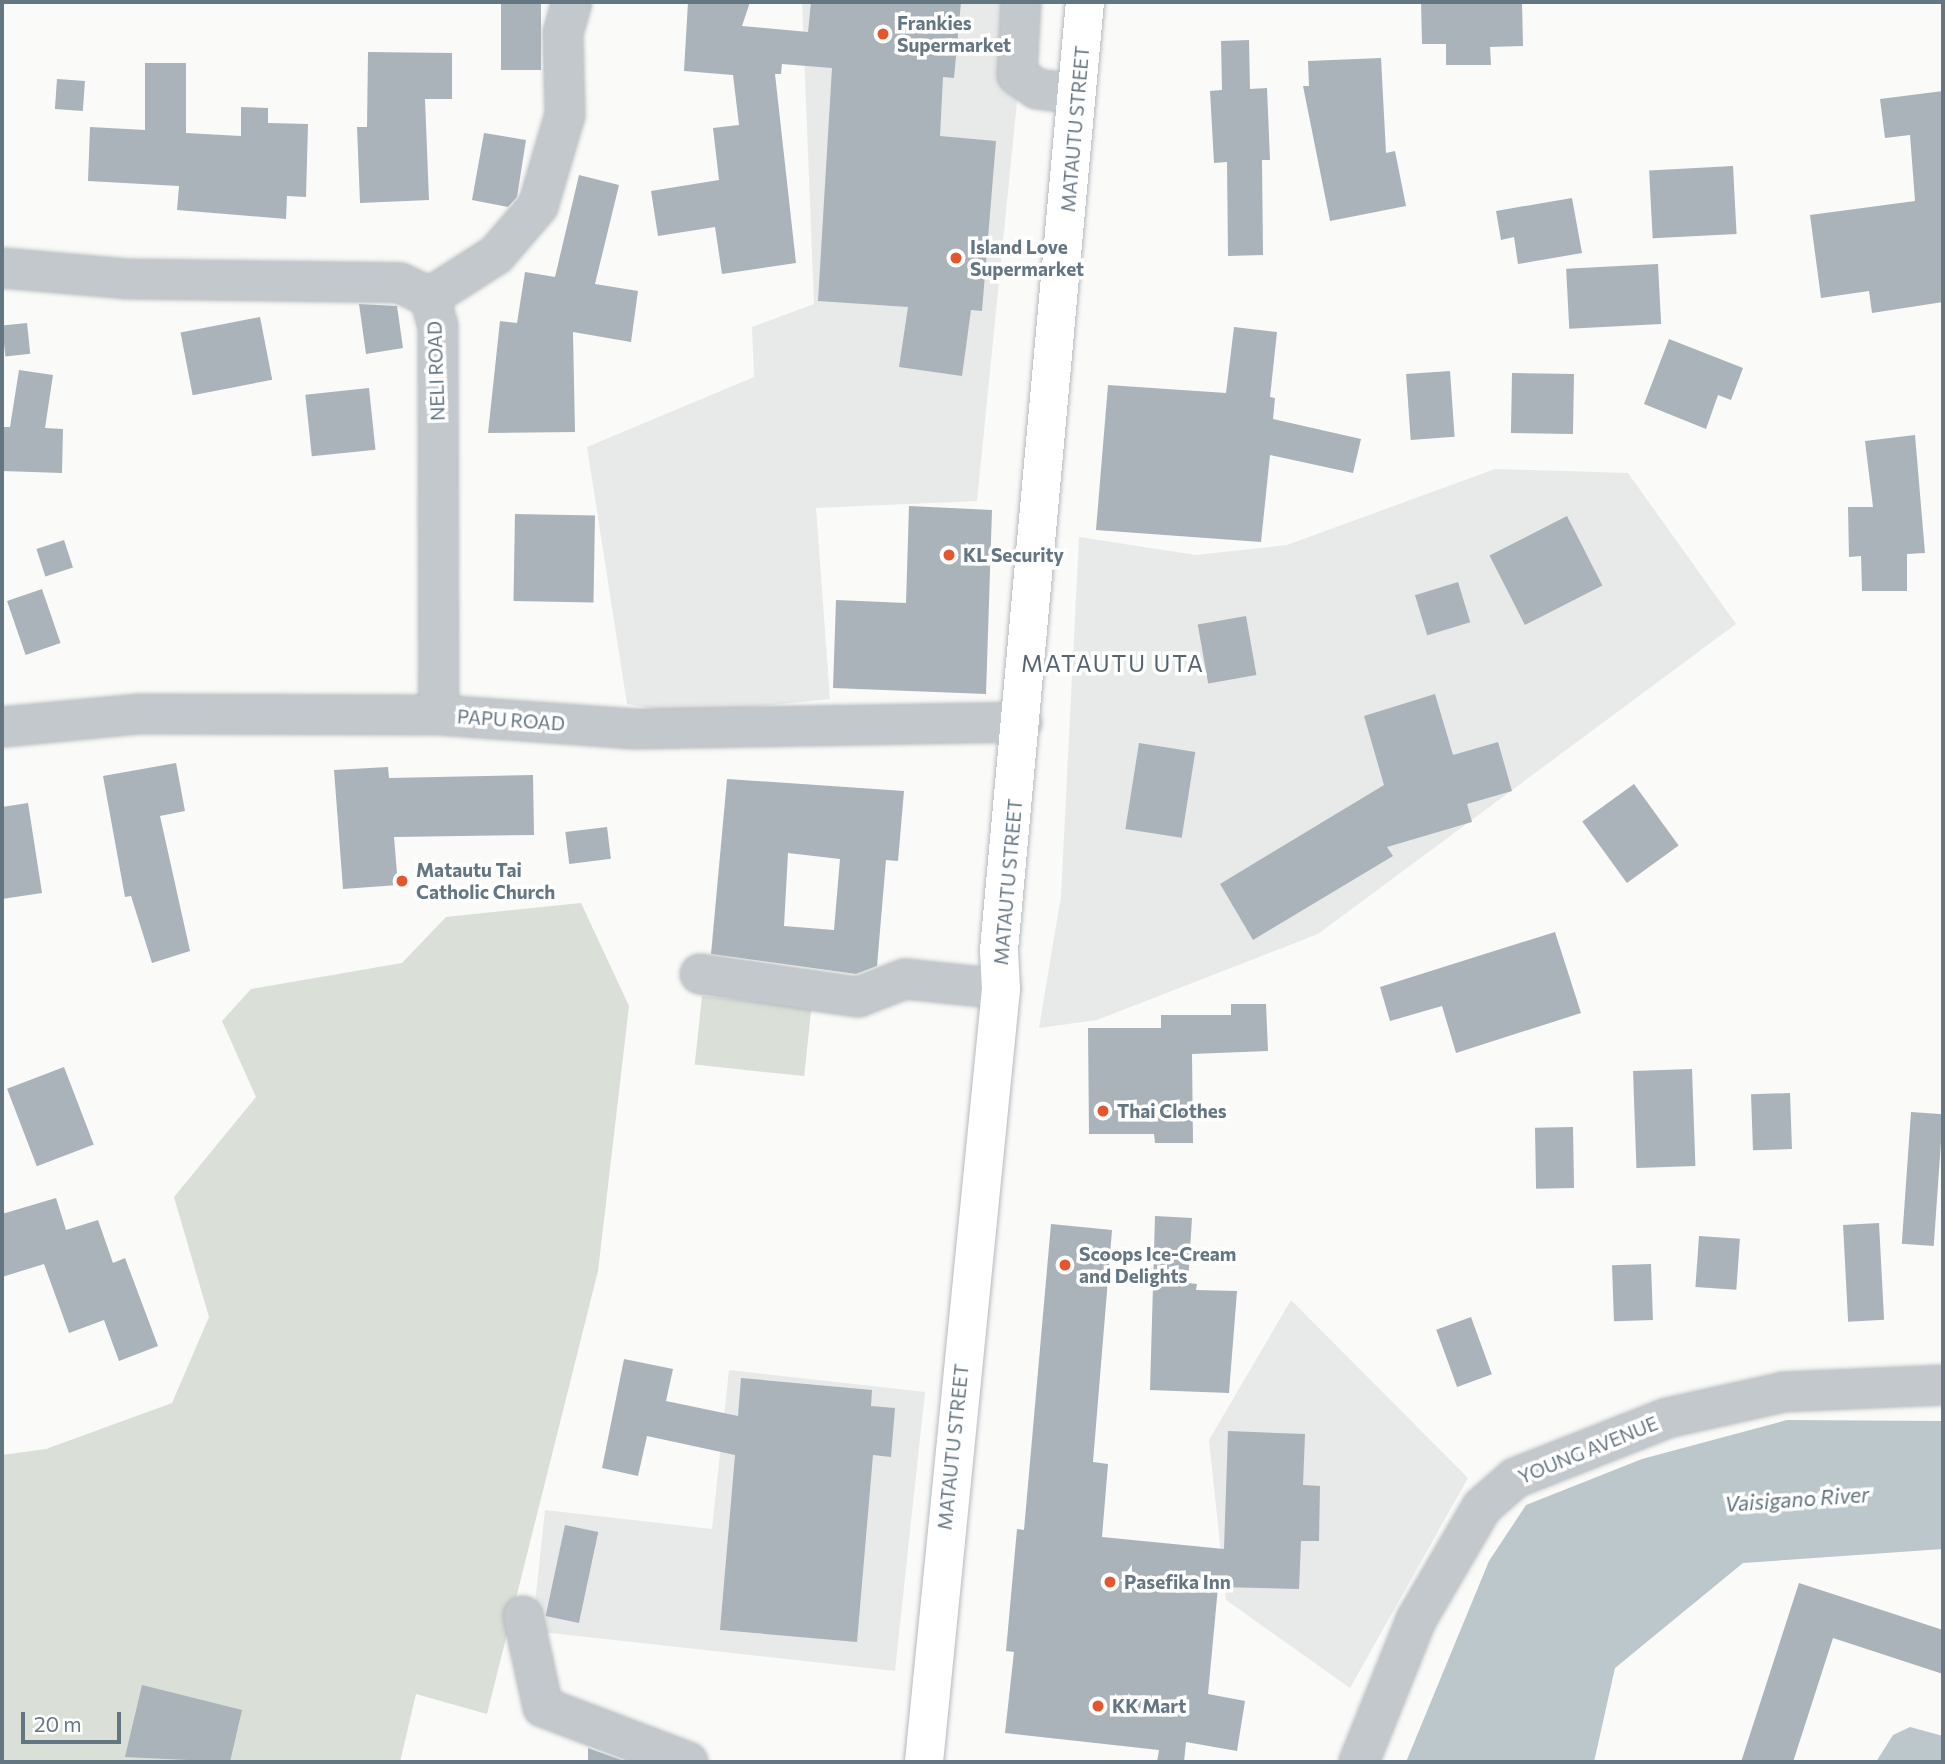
<!DOCTYPE html>
<style>
body{margin:0}
#map{position:relative;width:1945px;height:1764px;overflow:hidden;background:#fafaf8;font-family:Commissioner,sans-serif}
div>[style]{position:absolute}
.built>*{inset:0;background:#e8e9e9}
.green>*{inset:0;background:#dadfd7;transform-origin:0 0}
.water>*{inset:0;background:#bbc7cb}
.building>*{inset:0;background:#aab3b9;transform-origin:0 0}
.roads{filter:drop-shadow(0 0 2px #b5babe) drop-shadow(0 0 2px #b5babe)}
.minor>*{height:38px;margin:-19px;padding:0 19px;transform-origin:19px;border-radius:19px;background:#c3c8cc}
.major>*{height:38px;margin:-19px;padding:0 19px;transform-origin:19px;border-radius:19px;background:#fff}
.dots>*{width:19px;height:19px;translate:-50% -50%;box-sizing:border-box;border:4px solid #fff;border-radius:50%}
span{translate:-50% -50%;white-space:nowrap;text-align:center;line-height:1.15;-webkit-text-stroke:7px #fff;paint-order:stroke}
.poi-label{font-size:19px;color:#657683;font-weight:700}
.left{translate:0 -50%;text-align:left}
.street-label{font-size:19px;color:#657683}
.water-label{font-size:21px;color:#60757c;font-style:italic}
.quarter-label{font-size:23px;color:#57646e;letter-spacing:2px}
.frame{position:absolute;inset:0;border:4px solid #657683;pointer-events:none}
.scale{position:absolute;left:21px;top:1712px;width:100px;height:32px;box-sizing:border-box;border:4px solid #657683;border-top:0;padding-left:9px;font-size:21px;line-height:24px;white-space:nowrap;color:#657683;-webkit-text-stroke:5px #fff;paint-order:stroke}
</style>
<div id="map">
<div class="built">
<i style="clip-path:polygon(802px 2px,1027px 2px,977px 501px,816px 508px,830px 699px,685px 714px,627px 704px,587px 447px,754px 377px,752px 327px,814px 304px)"></i>
<i style="clip-path:polygon(1495px 469px,1628px 473px,1736px 624px,1318px 934px,1097px 1020px,1039px 1028px,1061px 896px,1079px 537px,1196px 555px,1287px 545px)"></i>
<i style="clip-path:polygon(1291px 1300px,1468px 1478px,1350px 1688px,1226px 1600px,1209px 1440px)"></i>
<i style="clip-path:polygon(729px 1370px,925px 1392px,895px 1671px,532px 1631px,545px 1510px,712px 1529px)"></i>
</div>
<div class="green">
<i style="clip-path:polygon(581px 903px,629px 1006px,598px 1271px,487px 1714px,416px 1694px,400px 1762px,2px 1762px,2px 1455px,46px 1449px,172px 1403px,209px 1317px,174px 1197px,256px 1097px,222px 1021px,251px 989px,402px 963px,446px 917px)"></i>
<i style="left:702px;top:996px;width:110px;height:69px;rotate:6deg"></i>
</div>
<div class="water">
<i style="clip-path:polygon(1787px 1420px,1943px 1421px,1943px 1549px,1743px 1563px,1615px 1668px,1594px 1762px,1406px 1762px,1489px 1561px,1526px 1505px,1642px 1459px)"></i>
<i style="clip-path:polygon(1910px 1727px,1943px 1736px,1943px 1762px,1876px 1762px,1893px 1735px)"></i>
</div>
<div class="building">
<i style="left:501px;top:2px;width:40px;height:68px"></i>
<i style="clip-path:polygon(688px 2px,750px 2px,742px 26px,808px 32px,811px 2px,961px 2px,954px 78px,943px 77px,940px 136px,996px 141px,982px 311px,971px 310px,962px 376px,899px 367px,908px 307px,818px 301px,832px 68px,782px 64px,781px 74px,775px 74px,796px 263px,722px 274px,715px 227px,658px 236px,651px 191px,719px 180px,713px 128px,739px 125px,733px 75px,684px 71px)"></i>
<i style="clip-path:polygon(1421px 2px,1522px 2px,1523px 46px,1490px 47px,1491px 65px,1446px 65px,1446px 44px,1422px 44px)"></i>
<i style="clip-path:polygon(1249px 40px,1250px 89px,1267px 88px,1270px 160px,1262px 160px,1263px 255px,1228px 256px,1227px 162px,1214px 163px,1210px 91px,1222px 90px,1221px 41px)"></i>
<i style="clip-path:polygon(368px 52px,452px 53px,452px 99px,425px 99px,429px 200px,360px 203px,357px 127px,367px 127px)"></i>
<i style="clip-path:polygon(1381px 58px,1386px 153px,1395px 151px,1406px 206px,1330px 221px,1303px 86px,1309px 86px,1308px 61px)"></i>
<i style="clip-path:polygon(145px 63px,186px 63px,186px 133px,241px 136px,241px 107px,268px 108px,268px 123px,308px 124px,306px 197px,287px 196px,286px 219px,177px 210px,179px 186px,88px 181px,90px 127px,145px 130px)"></i>
<i style="left:57px;top:79px;width:28px;height:30px;rotate:4deg"></i>
<i style="clip-path:polygon(1943px 91px,1943px 302px,1872px 313px,1869px 291px,1821px 298px,1810px 215px,1915px 201px,1910px 135px,1885px 138px,1880px 99px)"></i>
<i style="clip-path:polygon(484px 133px,526px 140px,517px 197px,508px 207px,472px 200px)"></i>
<i style="left:1733px;top:166px;width:68px;height:84px;rotate:87deg"></i>
<i style="clip-path:polygon(579px 175px,619px 185px,595px 284px,638px 291px,631px 342px,573px 332px,575px 432px,488px 433px,500px 321px,517px 323px,525px 272px,555px 277px)"></i>
<i style="clip-path:polygon(1572px 198px,1582px 253px,1518px 264px,1514px 237px,1501px 240px,1496px 211px)"></i>
<i style="left:1658px;top:264px;width:60px;height:92px;rotate:87deg"></i>
<i style="clip-path:polygon(359px 304px,397px 306px,403px 348px,366px 354px)"></i>
<i style="left:260px;top:317px;width:64px;height:81px;rotate:79deg"></i>
<i style="left:27px;top:323px;width:31px;height:25px;rotate:84deg"></i>
<i style="clip-path:polygon(1234px 327px,1277px 332px,1270px 397px,1275px 398px,1273px 419px,1361px 439px,1353px 473px,1270px 455px,1261px 542px,1096px 530px,1108px 385px,1226px 393px)"></i>
<i style="clip-path:polygon(1669px 339px,1743px 368px,1731px 400px,1718px 395px,1706px 429px,1644px 404px)"></i>
<i style="clip-path:polygon(19px 370px,53px 375px,45px 428px,63px 429px,62px 473px,2px 471px,2px 427px,10px 427px)"></i>
<i style="left:1450px;top:371px;width:66px;height:44px;rotate:86deg"></i>
<i style="left:1512px;top:373px;width:62px;height:60px;rotate:1deg"></i>
<i style="left:369px;top:388px;width:62px;height:64px;rotate:84deg"></i>
<i style="clip-path:polygon(1915px 435px,1925px 553px,1907px 554px,1907px 591px,1862px 591px,1861px 556px,1849px 557px,1848px 507px,1873px 507px,1865px 441px)"></i>
<i style="clip-path:polygon(909px 506px,992px 510px,986px 694px,833px 688px,836px 600px,906px 603px)"></i>
<i style="left:515px;top:514px;width:80px;height:87px;rotate:1deg"></i>
<i style="left:1567px;top:516px;width:78px;height:87px;rotate:63deg"></i>
<i style="left:64px;top:540px;width:29px;height:29px;rotate:72deg"></i>
<i style="left:1458px;top:582px;width:42px;height:45px;rotate:73deg"></i>
<i style="left:42px;top:589px;width:57px;height:37px;rotate:71deg"></i>
<i style="left:1246px;top:616px;width:60px;height:49px;rotate:80deg"></i>
<i style="clip-path:polygon(1435px 694px,1453px 755px,1498px 742px,1512px 791px,1467px 804px,1472px 822px,1387px 847px,1393px 856px,1253px 940px,1220px 884px,1384px 785px,1364px 716px)"></i>
<i style="left:1139px;top:743px;width:57px;height:87px;rotate:9deg"></i>
<i style="clip-path:polygon(176px 763px,185px 811px,160px 816px,190px 951px,152px 963px,131px 896px,125px 897px,103px 776px)"></i>
<i style="clip-path:polygon(388px 767px,389px 778px,533px 775px,534px 835px,394px 837px,398px 885px,343px 889px,334px 770px)"></i>
<i style="clip-path:polygon(evenodd,727px 779px,904px 791px,898px 861px,886px 860px,877px 966px,856px 974px,711px 954px,727px 779px,788px 853px,840px 859px,834px 930px,784px 926px,788px 853px)"></i>
<i style="left:1634px;top:784px;width:76px;height:64px;rotate:54deg"></i>
<i style="clip-path:polygon(28px 803px,42px 893px,2px 899px,2px 807px)"></i>
<i style="left:607px;top:827px;width:32px;height:42px;rotate:83deg"></i>
<i style="clip-path:polygon(1555px 932px,1581px 1013px,1456px 1053px,1442px 1006px,1390px 1021px,1380px 987px)"></i>
<i style="clip-path:polygon(1231px 1004px,1266px 1004px,1268px 1051px,1192px 1054px,1193px 1143px,1155px 1143px,1154px 1134px,1089px 1134px,1088px 1028px,1161px 1028px,1161px 1015px,1231px 1015px)"></i>
<i style="left:64px;top:1067px;width:83px;height:61px;rotate:69deg"></i>
<i style="left:1692px;top:1069px;width:97px;height:59px;rotate:88deg"></i>
<i style="left:1790px;top:1093px;width:56px;height:39px;rotate:88deg"></i>
<i style="left:1911px;top:1112px;width:32px;height:132px;rotate:4deg"></i>
<i style="left:1573px;top:1127px;width:61px;height:38px;rotate:89deg"></i>
<i style="clip-path:polygon(56px 1198px,66px 1230px,98px 1220px,113px 1263px,125px 1258px,158px 1346px,119px 1361px,104px 1320px,69px 1333px,44px 1264px,2px 1277px,2px 1214px)"></i>
<i style="clip-path:polygon(1155px 1216px,1192px 1218px,1188px 1283px,1197px 1284px,1196px 1290px,1237px 1291px,1229px 1393px,1150px 1390px)"></i>
<i style="left:1879px;top:1223px;width:97px;height:36px;rotate:87deg"></i>
<i style="clip-path:polygon(1051px 1224px,1112px 1230px,1093px 1462px,1108px 1464px,1102px 1537px,1224px 1549px,1228px 1431px,1305px 1434px,1303px 1485px,1320px 1486px,1319px 1541px,1301px 1541px,1299px 1589px,1218px 1587px,1208px 1694px,1245px 1701px,1237px 1751px,1186px 1742px,1184px 1762px,1157px 1762px,1159px 1750px,1005px 1733px,1014px 1652px,1006px 1651px,1017px 1529px,1024px 1530px)"></i>
<i style="left:1699px;top:1236px;width:41px;height:51px;rotate:4deg"></i>
<i style="left:1651px;top:1264px;width:56px;height:39px;rotate:88deg"></i>
<i style="left:1471px;top:1317px;width:61px;height:37px;rotate:70deg"></i>
<i style="clip-path:polygon(624px 1359px,673px 1369px,666px 1401px,738px 1416px,741px 1378px,872px 1390px,871px 1406px,895px 1408px,891px 1457px,873px 1455px,857px 1642px,720px 1630px,735px 1455px,647px 1436px,638px 1476px,602px 1468px)"></i>
<i style="left:565px;top:1525px;width:34px;height:93px;rotate:12deg"></i>
<i style="clip-path:polygon(1799px 1583px,1943px 1630px,1943px 1674px,1833px 1638px,1793px 1762px,1741px 1762px)"></i>
<i style="clip-path:polygon(142px 1685px,242px 1710px,230px 1762px,125px 1757px)"></i>
<i style="clip-path:polygon(588px 1748px,627px 1762px,588px 1762px)"></i>
</div>
<div class="roads">
<div class="minor">
<i style="left:1021px;top:2px;width:73px;rotate:93.1deg"></i>
<i style="left:1017px;top:75px;width:24px;rotate:35deg"></i>
<i style="left:1037px;top:89px;width:40px;rotate:7.1deg"></i>
<i style="left:2px;top:268px;width:125px;rotate:5deg"></i>
<i style="left:127px;top:279px;width:273px;rotate:0.8deg"></i>
<i style="left:400px;top:283px;width:33px;rotate:25deg"></i>
<i style="left:430px;top:297px;width:30px;rotate:75deg"></i>
<i style="left:438px;top:326px;width:389px;rotate:89.9deg"></i>
<i style="left:430px;top:297px;width:78px;rotate:-32.5deg"></i>
<i style="left:496px;top:255px;width:65px;rotate:-49.4deg"></i>
<i style="left:538px;top:206px;width:95px;rotate:-73.5deg"></i>
<i style="left:565px;top:115px;width:82px;rotate:-91.4deg"></i>
<i style="left:563px;top:33px;width:32px;rotate:-74deg"></i>
<i style="left:2px;top:727px;width:139px;rotate:-5.4deg"></i>
<i style="left:140px;top:714px;width:299px;rotate:0.2deg"></i>
<i style="left:439px;top:715px;width:196px;rotate:4.1deg"></i>
<i style="left:635px;top:729px;width:387px;rotate:-1deg"></i>
<i style="left:700px;top:974px;width:160px;rotate:8.3deg"></i>
<i style="left:858px;top:997px;width:50px;rotate:-21deg"></i>
<i style="left:905px;top:979px;width:97px;rotate:5.9deg"></i>
<i style="left:523px;top:1616px;width:93px;rotate:77.6deg"></i>
<i style="left:543px;top:1707px;width:155px;rotate:20.8deg"></i>
<i style="left:1359px;top:1762px;width:153px;rotate:-68.1deg"></i>
<i style="left:1416px;top:1620px;width:131px;rotate:-59.7deg"></i>
<i style="left:1482px;top:1507px;width:44px;rotate:-41.3deg"></i>
<i style="left:1515px;top:1478px;width:163px;rotate:-21.5deg"></i>
<i style="left:1667px;top:1418px;width:120px;rotate:-12.5deg"></i>
<i style="left:1784px;top:1392px;width:159px;rotate:-2.5deg"></i>
</div>
<div class="major">
<i style="left:924px;top:1762px;width:777px;rotate:-84.31deg"></i>
<i style="left:1001px;top:989px;width:39px;rotate:-93deg"></i>
<i style="left:999px;top:950px;width:952px;rotate:-84.82deg"></i>
</div>
</div>
<div class="dots">
<i style="left:883px;top:34px;background:#e4572e"></i>
<i style="left:956px;top:258px;background:#e4572e"></i>
<i style="left:949px;top:555px;background:#e4572e"></i>
<i style="left:402px;top:881px;background:#e4572e"></i>
<i style="left:1103px;top:1111px;background:#e4572e"></i>
<i style="left:1065px;top:1265px;background:#e4572e"></i>
<i style="left:1110px;top:1582px;background:#e4572e"></i>
<i style="left:1098px;top:1706px;background:#e4572e"></i>
</div>
<div class="poi-label">
<span class="left" style="left:897px;top:34px">Frankies<br>Supermarket</span>
<span class="left" style="left:970px;top:258px">Island Love<br>Supermarket</span>
<span class="left" style="left:963px;top:555px">KL Security</span>
<span class="left" style="left:416px;top:881px">Matautu Tai<br>Catholic Church</span>
<span class="left" style="left:1117px;top:1111px">Thai Clothes</span>
<span class="left" style="left:1079px;top:1265px">Scoops Ice-Cream<br>and Delights</span>
<span class="left" style="left:1124px;top:1582px">Pasefika Inn</span>
<span class="left" style="left:1112px;top:1706px">KK Mart</span>
</div>
<div class="street-label">
<span style="left:1075px;top:129px;rotate:-85deg">MATAUTU STREET</span>
<span style="left:436px;top:371px;rotate:-92deg">NELI ROAD</span>
<span style="left:511px;top:720px;rotate:4deg">PAPU ROAD</span>
<span style="left:1008px;top:882px;rotate:-85deg">MATAUTU STREET</span>
<span style="left:953px;top:1447px;rotate:-84deg">MATAUTU STREET</span>
<span style="left:1588px;top:1450px;rotate:-22deg">YOUNG AVENUE</span>
</div>
<div class="water-label">
<span style="left:1797px;top:1499px;rotate:-4deg">Vaisigano River</span>
</div>
<div class="quarter-label">
<span style="left:1113px;top:663px">MATAUTU UTA</span>
</div>
<div class="frame"></div>
<div class="scale">20 m</div>
</div>
